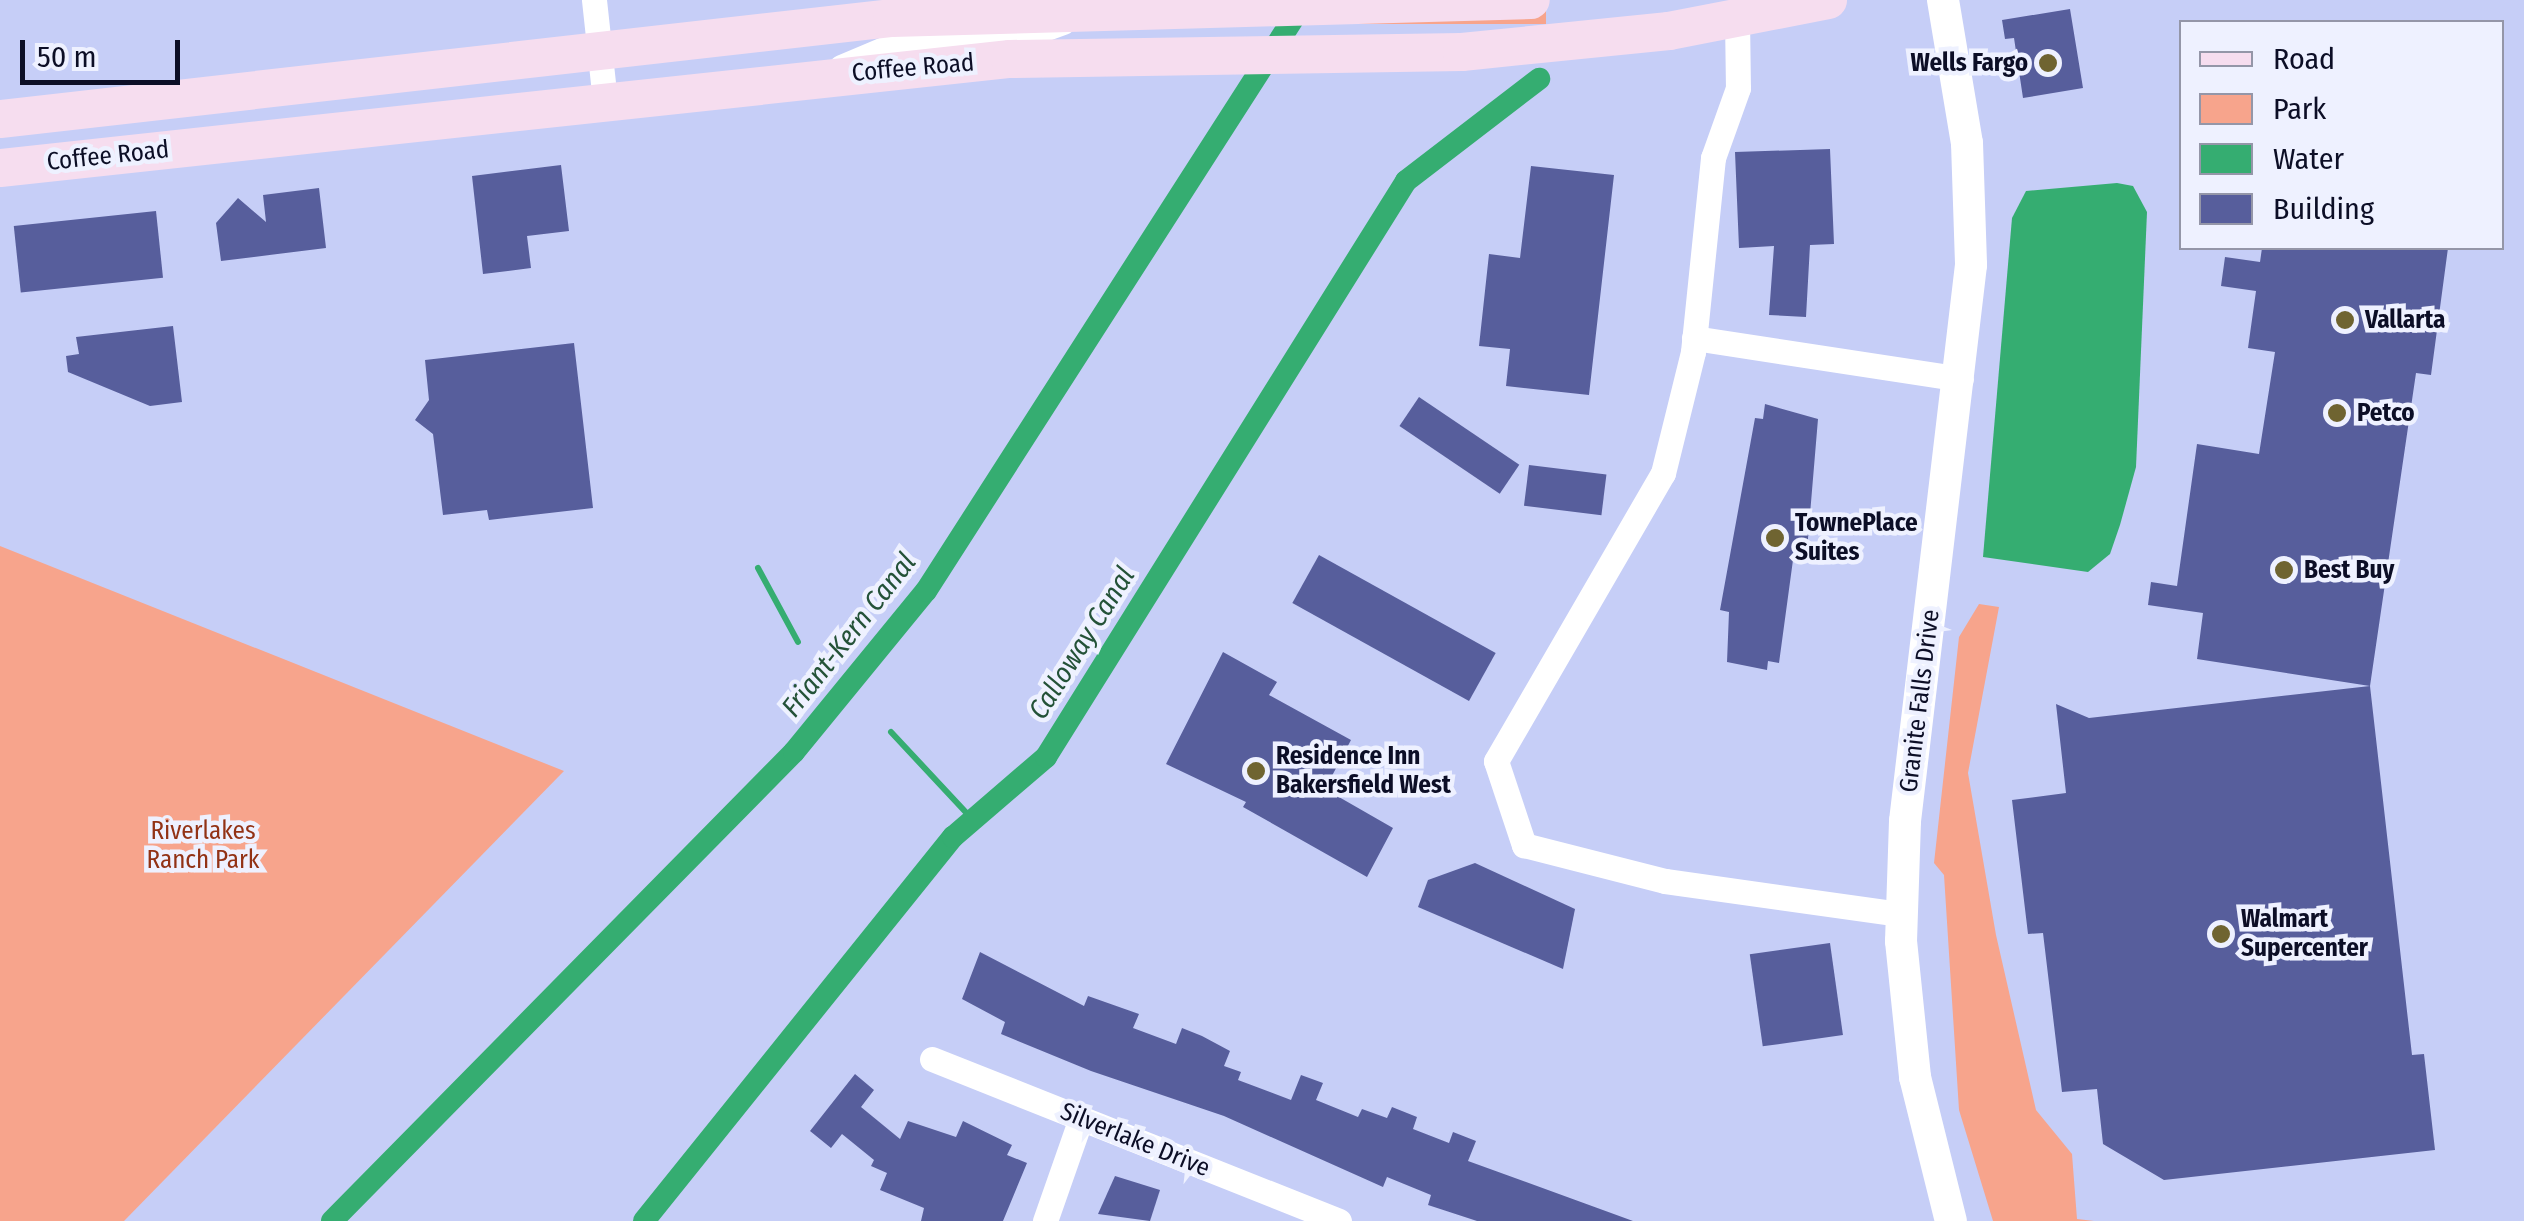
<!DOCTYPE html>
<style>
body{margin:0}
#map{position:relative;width:2524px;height:1221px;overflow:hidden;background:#c6cef7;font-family:"Fira Sans Condensed",sans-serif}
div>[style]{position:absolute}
.green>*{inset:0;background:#f7a48c;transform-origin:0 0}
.water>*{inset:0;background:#35ad71}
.stream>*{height:6px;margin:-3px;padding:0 3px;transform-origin:3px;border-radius:3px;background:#35ad71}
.canal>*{height:22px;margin:-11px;padding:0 11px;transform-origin:11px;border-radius:11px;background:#35ad71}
.building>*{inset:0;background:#575e9c;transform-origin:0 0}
.minor>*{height:25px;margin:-12.5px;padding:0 12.5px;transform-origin:12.5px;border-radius:12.5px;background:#fff}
.tertiary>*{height:32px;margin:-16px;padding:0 16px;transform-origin:16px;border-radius:16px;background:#fff}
.secondary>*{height:38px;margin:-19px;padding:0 19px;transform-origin:19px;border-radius:19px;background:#f6ddef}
.dots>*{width:28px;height:28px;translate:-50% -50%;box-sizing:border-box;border:5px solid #eef1ff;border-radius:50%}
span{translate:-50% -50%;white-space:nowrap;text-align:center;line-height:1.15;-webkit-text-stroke:9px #eef1ff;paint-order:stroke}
.poi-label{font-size:25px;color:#0c0e26;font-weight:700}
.right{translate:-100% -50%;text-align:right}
.left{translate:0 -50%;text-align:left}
.street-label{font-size:25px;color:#0c0e26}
.park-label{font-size:25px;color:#923215}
.water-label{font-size:28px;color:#245238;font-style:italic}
.legend{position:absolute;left:2179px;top:20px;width:325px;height:230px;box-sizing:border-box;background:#eef1ff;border:2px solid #9496a8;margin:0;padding:12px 18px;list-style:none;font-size:30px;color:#0c0e26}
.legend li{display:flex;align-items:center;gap:20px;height:50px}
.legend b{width:50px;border:2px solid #9496a8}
.scale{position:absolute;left:20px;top:40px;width:160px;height:45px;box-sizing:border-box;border:5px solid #0c0e26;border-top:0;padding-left:12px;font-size:30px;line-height:35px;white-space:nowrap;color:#0c0e26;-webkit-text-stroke:8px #eef1ff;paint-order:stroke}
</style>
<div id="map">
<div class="green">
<i style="left:1546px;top:11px;width:13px;height:211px;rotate:90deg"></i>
<i style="clip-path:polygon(0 546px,564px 771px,124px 1221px,0 1221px)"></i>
<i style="clip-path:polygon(1979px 604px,1999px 607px,1968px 773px,1996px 935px,2036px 1110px,2072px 1154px,2077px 1219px,2094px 1221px,1993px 1221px,1959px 1110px,1944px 875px,1934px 863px,1959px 637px)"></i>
</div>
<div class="water">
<i style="clip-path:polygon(2117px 183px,2133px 186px,2147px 212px,2136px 467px,2120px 525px,2110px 554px,2088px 572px,1983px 557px,2012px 218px,2026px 191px)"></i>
</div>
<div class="stream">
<i style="left:758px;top:568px;width:84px;rotate:61.6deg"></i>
<i style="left:891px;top:732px;width:120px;rotate:47deg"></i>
</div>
<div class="canal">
<i style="left:332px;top:1221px;width:658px;rotate:-45.43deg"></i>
<i style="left:794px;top:752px;width:208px;rotate:-50.7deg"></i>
<i style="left:926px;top:591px;width:700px;rotate:-57.31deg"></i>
<i style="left:644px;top:1221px;width:493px;rotate:-51.2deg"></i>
<i style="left:953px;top:837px;width:123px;rotate:-40.7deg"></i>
<i style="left:1046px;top:757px;width:679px;rotate:-57.99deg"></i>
<i style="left:1406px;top:181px;width:168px;rotate:-37.5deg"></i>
</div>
<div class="building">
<i style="clip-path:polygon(2070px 9px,2083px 88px,2023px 98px,2014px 38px,2005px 39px,2002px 20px)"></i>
<i style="clip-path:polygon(1830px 149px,1834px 244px,1810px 245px,1806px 317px,1769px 315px,1774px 246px,1739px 248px,1735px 152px)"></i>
<i style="clip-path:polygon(561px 165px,569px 231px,527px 236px,531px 268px,483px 274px,472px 176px)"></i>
<i style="clip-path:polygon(1531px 166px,1614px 175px,1589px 395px,1506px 386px,1510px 349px,1479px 346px,1489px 254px,1520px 258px)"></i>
<i style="clip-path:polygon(319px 188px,326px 248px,221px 261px,216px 223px,238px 198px,266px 222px,263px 195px)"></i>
<i style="left:156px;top:211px;width:67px;height:143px;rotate:84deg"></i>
<i style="clip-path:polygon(2262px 248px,2448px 248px,2431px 375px,2416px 373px,2370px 686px,2197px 659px,2203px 613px,2148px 605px,2151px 582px,2177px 586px,2197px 444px,2259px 454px,2275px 352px,2248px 348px,2256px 291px,2221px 286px,2225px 257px,2260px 262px)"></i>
<i style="clip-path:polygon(173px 326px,182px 402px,150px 406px,68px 372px,66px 356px,79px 354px,76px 337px)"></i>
<i style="clip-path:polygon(574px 343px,593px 508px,489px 520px,487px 510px,443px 515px,433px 434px,415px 420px,429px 400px,425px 360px)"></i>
<i style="left:1419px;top:397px;width:121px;height:35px;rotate:34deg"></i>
<i style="clip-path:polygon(1765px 404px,1818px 419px,1806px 562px,1793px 560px,1779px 663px,1768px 661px,1767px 670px,1727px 662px,1729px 612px,1720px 610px,1755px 418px,1763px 419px)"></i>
<i style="left:1529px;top:465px;width:78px;height:41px;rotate:7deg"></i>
<i style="left:1319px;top:555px;width:202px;height:55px;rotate:29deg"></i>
<i style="clip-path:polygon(1223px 652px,1277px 682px,1269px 695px,1351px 740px,1325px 789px,1393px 828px,1367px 877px,1243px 807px,1246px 802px,1166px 764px)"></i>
<i style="clip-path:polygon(2370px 686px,2412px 1055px,2424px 1054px,2435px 1150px,2164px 1180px,2103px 1144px,2097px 1089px,2062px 1092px,2043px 933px,2028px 934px,2012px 800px,2066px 793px,2056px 704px,2089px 718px)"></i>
<i style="clip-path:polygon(1475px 863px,1575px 909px,1563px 969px,1418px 907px,1428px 880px)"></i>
<i style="left:1830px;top:943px;width:93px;height:81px;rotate:82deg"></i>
<i style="clip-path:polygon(980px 952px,1084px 1006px,1088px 996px,1139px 1014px,1133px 1028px,1176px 1044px,1182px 1028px,1202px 1036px,1230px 1051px,1224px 1066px,1241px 1072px,1238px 1080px,1291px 1100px,1301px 1075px,1323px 1083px,1316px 1100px,1358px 1117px,1362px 1109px,1387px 1118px,1392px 1107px,1417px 1117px,1413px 1129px,1449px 1143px,1453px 1132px,1476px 1141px,1468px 1161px,1633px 1221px,1477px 1221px,1428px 1205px,1431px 1195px,1387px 1177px,1383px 1187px,1224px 1116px,1091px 1071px,1001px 1034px,1005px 1022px,962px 999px)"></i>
<i style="clip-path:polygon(855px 1074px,874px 1090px,861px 1107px,900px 1139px,908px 1121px,956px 1137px,963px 1121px,1012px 1145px,1007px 1155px,1027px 1163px,1003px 1221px,921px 1221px,924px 1208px,880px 1190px,887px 1173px,871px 1166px,874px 1160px,842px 1134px,831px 1148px,810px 1131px)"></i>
<i style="clip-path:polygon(1115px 1176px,1160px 1190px,1150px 1221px,1098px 1214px)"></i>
</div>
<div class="minor">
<i style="left:594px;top:0;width:103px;rotate:83.8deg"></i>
<i style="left:1737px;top:18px;width:70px;rotate:89.2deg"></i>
<i style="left:1738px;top:88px;width:74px;rotate:109.7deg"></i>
<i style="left:1713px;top:158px;width:195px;rotate:95.9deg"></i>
<i style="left:1693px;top:352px;width:125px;rotate:103.9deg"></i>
<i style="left:1663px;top:473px;width:333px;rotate:120.1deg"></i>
<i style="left:1496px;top:761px;width:89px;rotate:71.6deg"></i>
<i style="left:1524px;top:845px;width:146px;rotate:14.3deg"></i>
<i style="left:1665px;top:881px;width:238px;rotate:8deg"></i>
<i style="left:841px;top:67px;width:54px;rotate:-22.8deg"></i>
<i style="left:891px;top:46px;width:140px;rotate:-4.9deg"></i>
<i style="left:1030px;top:34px;width:35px;rotate:-20deg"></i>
<i style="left:1694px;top:338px;width:270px;rotate:8.7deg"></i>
<i style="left:932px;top:1059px;width:438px;rotate:21.7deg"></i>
<i style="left:1045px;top:1221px;width:109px;rotate:-70.7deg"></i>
</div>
<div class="tertiary">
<i style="left:1943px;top:0;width:145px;rotate:80.5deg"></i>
<i style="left:1967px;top:143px;width:122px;rotate:88.1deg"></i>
<i style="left:1971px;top:265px;width:560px;rotate:96.77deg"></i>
<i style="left:1905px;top:821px;width:120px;rotate:91.9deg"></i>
<i style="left:1901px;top:941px;width:137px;rotate:84.1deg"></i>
<i style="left:1915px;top:1077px;width:148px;rotate:76deg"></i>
</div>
<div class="secondary">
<i style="left:0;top:119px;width:898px;rotate:-6.46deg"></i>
<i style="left:892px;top:18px;width:639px;rotate:-1.61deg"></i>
<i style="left:0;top:168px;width:1016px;rotate:-6.16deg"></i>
<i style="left:1010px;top:59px;width:452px;rotate:-0.9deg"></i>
<i style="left:1462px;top:52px;width:208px;rotate:-5.8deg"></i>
<i style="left:1669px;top:31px;width:162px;rotate:-11deg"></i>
</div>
<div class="dots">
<i style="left:2048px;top:63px;background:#6f6431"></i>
<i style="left:2345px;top:320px;background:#6f6431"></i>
<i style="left:2337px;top:413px;background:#6f6431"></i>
<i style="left:1775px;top:538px;background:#6f6431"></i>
<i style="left:2284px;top:570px;background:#6f6431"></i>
<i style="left:1256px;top:771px;background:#6f6431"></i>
<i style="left:2221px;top:934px;background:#6f6431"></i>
</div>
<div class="poi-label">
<span class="right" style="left:2028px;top:63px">Wells Fargo</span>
<span class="left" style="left:2365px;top:320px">Vallarta</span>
<span class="left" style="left:2357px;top:413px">Petco</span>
<span class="left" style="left:1795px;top:538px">TownePlace<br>Suites</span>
<span class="left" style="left:2304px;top:570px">Best Buy</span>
<span class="left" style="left:1276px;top:771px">Residence Inn<br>Bakersfield West</span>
<span class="left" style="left:2241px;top:934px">Walmart<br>Supercenter</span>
</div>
<div class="street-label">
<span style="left:913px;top:68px;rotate:-5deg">Coffee Road</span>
<span style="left:108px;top:156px;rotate:-6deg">Coffee Road</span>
<span style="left:1920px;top:701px;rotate:-83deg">Granite Falls Drive</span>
<span style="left:1135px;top:1140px;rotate:22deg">Silverlake Drive</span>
</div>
<div class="park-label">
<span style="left:203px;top:846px">Riverlakes<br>Ranch Park</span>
</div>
<div class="water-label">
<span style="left:849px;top:635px;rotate:-52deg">Friant-Kern Canal</span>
<span style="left:1082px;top:643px;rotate:-58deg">Calloway Canal</span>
</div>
<ul class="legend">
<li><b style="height:12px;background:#f6ddef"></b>Road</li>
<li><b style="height:28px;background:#f7a48c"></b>Park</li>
<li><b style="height:28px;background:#35ad71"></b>Water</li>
<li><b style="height:28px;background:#575e9c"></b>Building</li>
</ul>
<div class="scale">50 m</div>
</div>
